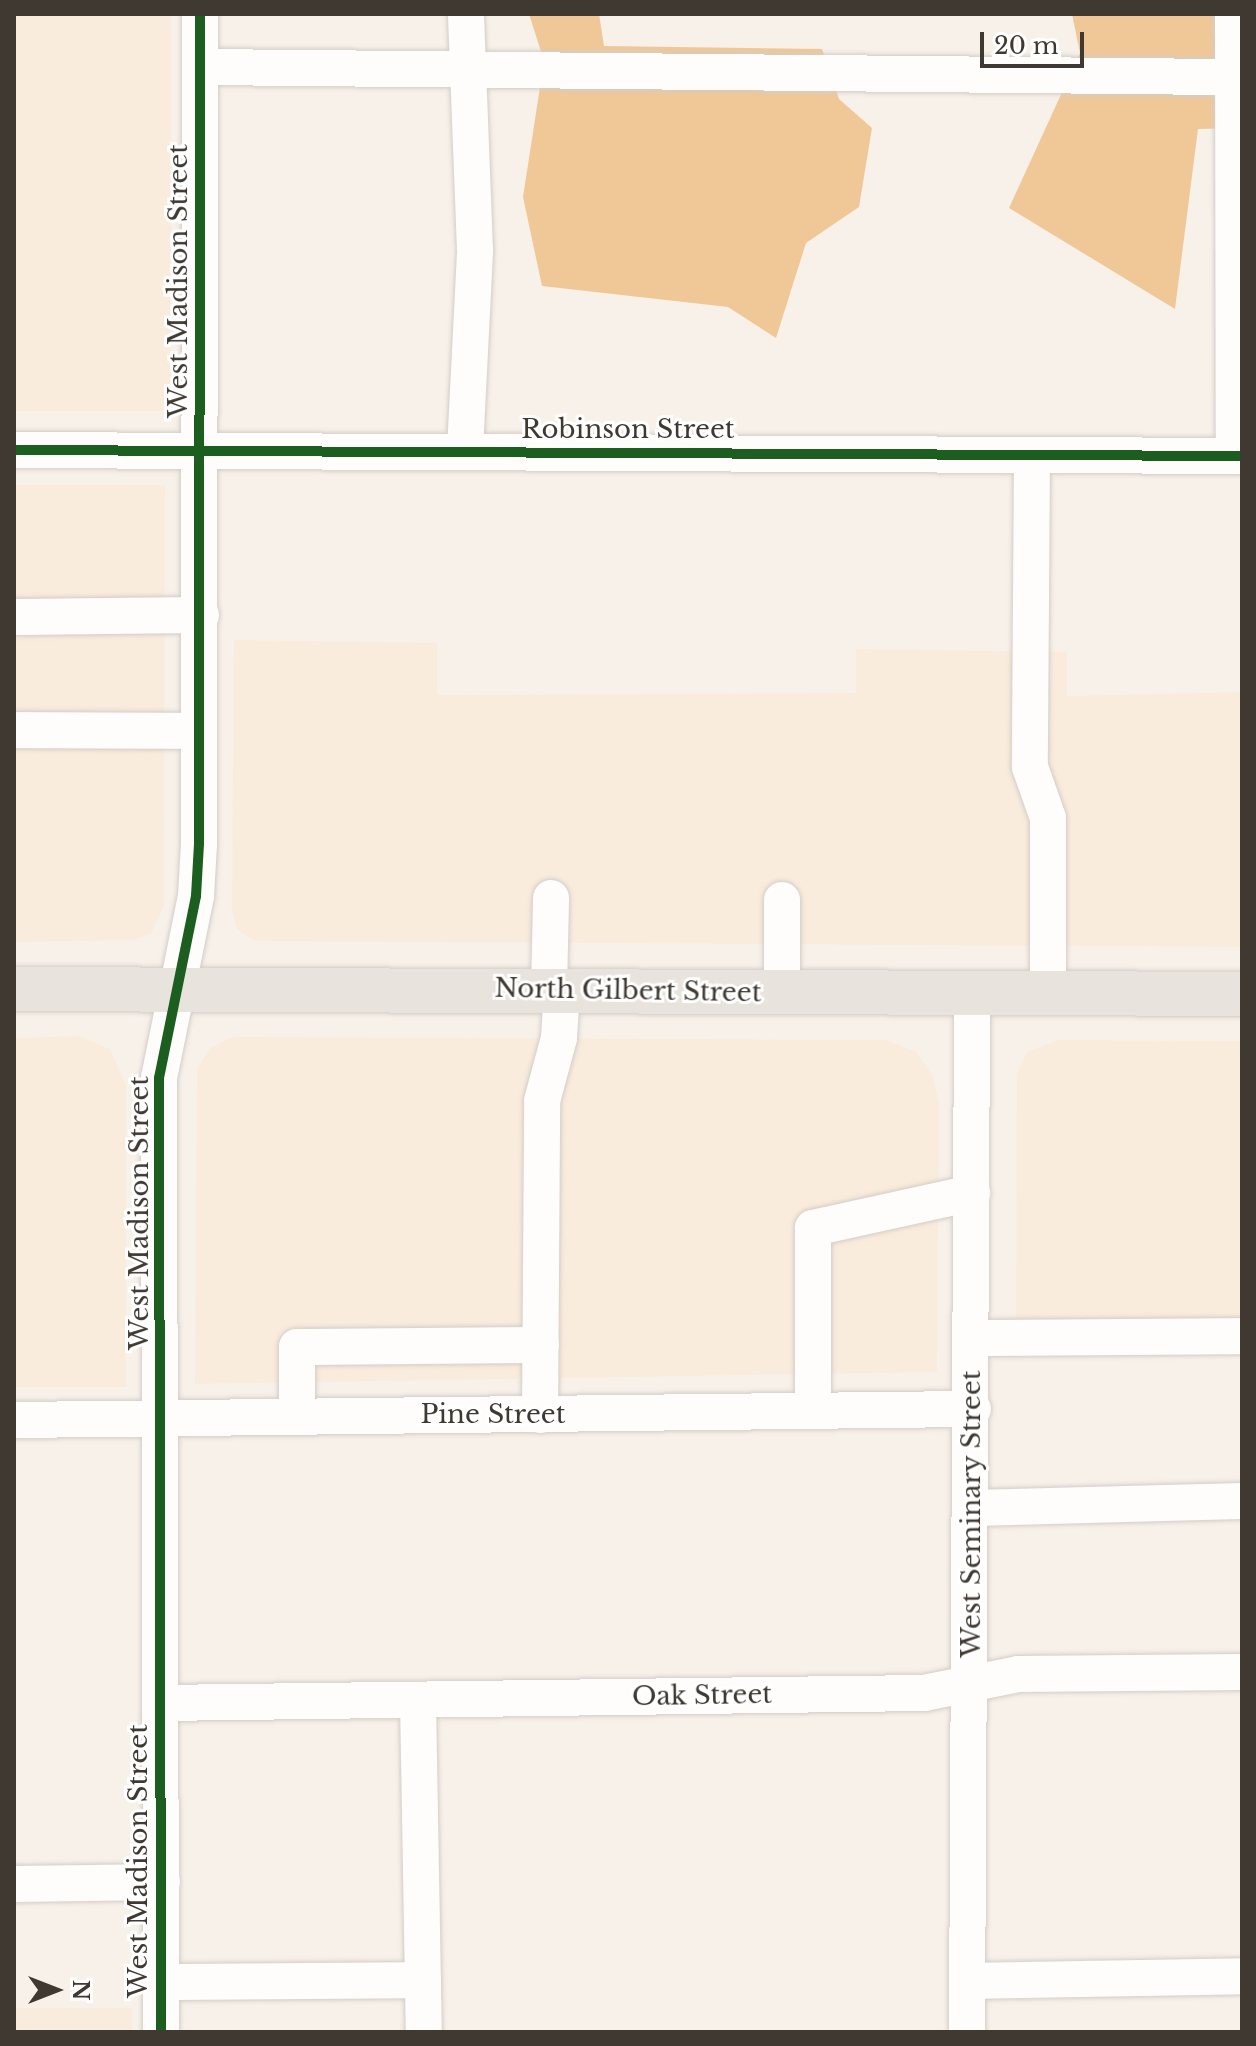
<!DOCTYPE html>
<style>
body{margin:0}
#map{position:relative;width:1256px;height:2046px;overflow:hidden;background:#f8f1ea;font-family:"Libre Baskerville",serif}
div>[style]{position:absolute}
.built>*{inset:0;background:#faecdc;transform-origin:0 0}
.forest>*{inset:0;background:#f0c898}
.roads{filter:drop-shadow(0 0 2px #d3cdc7) drop-shadow(0 0 2px #d3cdc7)}
.minor>*{height:36px;margin:-18px;padding:0 18px;transform-origin:18px;border-radius:18px;background:#fefdfc}
.major>*{height:44px;margin:-22px;padding:0 22px;transform-origin:22px;border-radius:22px;background:#e8e3dd}
.cycleway>*{height:10px;margin:-5px;padding:0 5px;transform-origin:5px;border-radius:5px;background:#1b5e20}
span{translate:-50% -50%;white-space:nowrap;text-align:center;line-height:1.15;-webkit-text-stroke:6px #fff;paint-order:stroke}
.street-label{font-size:26px;color:#3f3932}
.frame{position:absolute;inset:0;border:16px solid #3f3932;pointer-events:none}
.north{position:absolute;left:16px;top:1950px;width:80px;height:80px;-webkit-text-stroke:6px #fff;paint-order:stroke;rotate:90deg;font-size:22px;font-weight:700;line-height:32px;text-align:center;color:#3f3932}
.north::after{content:'';display:block;margin:auto;width:28px;height:36px;background:#3f3932;clip-path:polygon(50% 0,100% 100%,50% 72%,0 100%)}
.scale{position:absolute;left:980px;top:32px;width:104px;height:36px;box-sizing:border-box;border:4px solid #3f3932;border-top:0;padding-left:10px;font-size:24px;line-height:28px;white-space:nowrap;color:#3f3932;-webkit-text-stroke:6px #fff;paint-order:stroke}
</style>
<div id="map">
<div class="built">
<i style="left:14px;top:14px;width:157px;height:397px"></i>
<i style="clip-path:polygon(14px 485px,165px 485px,164px 905px,151px 934px,133px 940px,14px 942px)"></i>
<i style="clip-path:polygon(234px 640px,437px 643px,437px 695px,856px 693px,856px 649px,1067px 652px,1067px 696px,1242px 692px,1242px 947px,256px 941px,237px 930px,232px 909px)"></i>
<i style="clip-path:polygon(79px 1036px,110px 1049px,126px 1085px,126px 1387px,14px 1387px,14px 1038px)"></i>
<i style="clip-path:polygon(233px 1037px,887px 1040px,916px 1052px,933px 1076px,939px 1104px,937px 1372px,195px 1384px,197px 1069px,210px 1048px)"></i>
<i style="clip-path:polygon(1058px 1040px,1242px 1041px,1242px 1336px,1016px 1336px,1017px 1073px,1027px 1052px)"></i>
<i style="left:14px;top:2008px;width:118px;height:24px"></i>
</div>
<div class="forest">
<i style="clip-path:polygon(529px 14px,599px 14px,604px 46px,822px 49px,839px 99px,872px 128px,859px 207px,806px 243px,776px 338px,728px 307px,542px 286px,523px 197px,544px 61px)"></i>
<i style="clip-path:polygon(1072px 14px,1242px 14px,1242px 128px,1198px 129px,1175px 309px,1009px 208px,1080px 53px)"></i>
</div>
<div class="roads">
<div class="minor">
<i style="left:1233px;top:14px;width:442px;rotate:89.9deg"></i>
<i style="left:201px;top:67px;width:1031px;rotate:0.56deg"></i>
<i style="left:14px;top:450px;width:1228px;rotate:0.28deg"></i>
<i style="left:465px;top:450px;width:200px;rotate:-87.1deg"></i>
<i style="left:475px;top:250px;width:236px;rotate:-92.2deg"></i>
<i style="left:1032px;top:455px;width:312px;rotate:90.4deg"></i>
<i style="left:1030px;top:767px;width:54px;rotate:70.6deg"></i>
<i style="left:1048px;top:818px;width:177px;rotate:90deg"></i>
<i style="left:14px;top:617px;width:187px;rotate:-0.6deg"></i>
<i style="left:14px;top:730px;width:185px;rotate:0.3deg"></i>
<i style="left:782px;top:900px;width:93px;rotate:90deg"></i>
<i style="left:549px;top:989px;width:91px;rotate:-88.7deg"></i>
<i style="left:974px;top:1338px;width:268px;rotate:-0.4deg"></i>
<i style="left:813px;top:1411px;width:183px;rotate:-90deg"></i>
<i style="left:813px;top:1228px;width:163px;rotate:-12.4deg"></i>
<i style="left:540px;top:1415px;width:314px;rotate:-89.6deg"></i>
<i style="left:542px;top:1101px;width:65px;rotate:-74.9deg"></i>
<i style="left:559px;top:1038px;width:49px;rotate:-86.5deg"></i>
<i style="left:297px;top:1417px;width:70px;rotate:-90deg"></i>
<i style="left:297px;top:1347px;width:244px;rotate:-0.5deg"></i>
<i style="left:14px;top:1420px;width:959px;rotate:-0.66deg"></i>
<i style="left:972px;top:1508px;width:270px;rotate:-1.5deg"></i>
<i style="left:418px;top:1700px;width:332px;rotate:89deg"></i>
<i style="left:160px;top:1703px;width:764px;rotate:-0.75deg"></i>
<i style="left:924px;top:1693px;width:96px;rotate:-11.4deg"></i>
<i style="left:1018px;top:1674px;width:224px;rotate:-0.5deg"></i>
<i style="left:14px;top:1884px;width:148px;rotate:-0.8deg"></i>
<i style="left:967px;top:1981px;width:275px;rotate:-1deg"></i>
<i style="left:162px;top:1982px;width:261px;rotate:-0.4deg"></i>
<i style="left:161px;top:2032px;width:954px;rotate:-90.12deg"></i>
<i style="left:159px;top:1078px;width:186px;rotate:-78.5deg"></i>
<i style="left:196px;top:896px;width:52px;rotate:-86.7deg"></i>
<i style="left:199px;top:844px;width:830px;rotate:-89.93deg"></i>
<i style="left:967px;top:2032px;width:1037px;rotate:-89.72deg"></i>
</div>
<div class="major">
<i style="left:14px;top:989px;width:1228px;rotate:0.23deg"></i>
</div>
</div>
<div class="cycleway">
<i style="left:14px;top:450px;width:1228px;rotate:0.28deg"></i>
<i style="left:161px;top:2032px;width:954px;rotate:-90.12deg"></i>
<i style="left:159px;top:1078px;width:186px;rotate:-78.5deg"></i>
<i style="left:196px;top:896px;width:52px;rotate:-86.7deg"></i>
<i style="left:199px;top:844px;width:830px;rotate:-89.93deg"></i>
</div>
<div class="street-label">
<span style="left:179px;top:281px;rotate:-90deg">West Madison Street</span>
<span style="left:628px;top:430px">Robinson Street</span>
<span style="left:628px;top:991px;rotate:1deg">North Gilbert Street</span>
<span style="left:140px;top:1213px;rotate:-90deg">West Madison Street</span>
<span style="left:493px;top:1415px">Pine Street</span>
<span style="left:972px;top:1514px;rotate:-90deg">West Seminary Street</span>
<span style="left:702px;top:1696px;rotate:-1deg">Oak Street</span>
<span style="left:139px;top:1861px;rotate:-90deg">West Madison Street</span>
</div>
<div class="frame"></div>
<div class="north">N</div>
<div class="scale">20 m</div>
</div>
